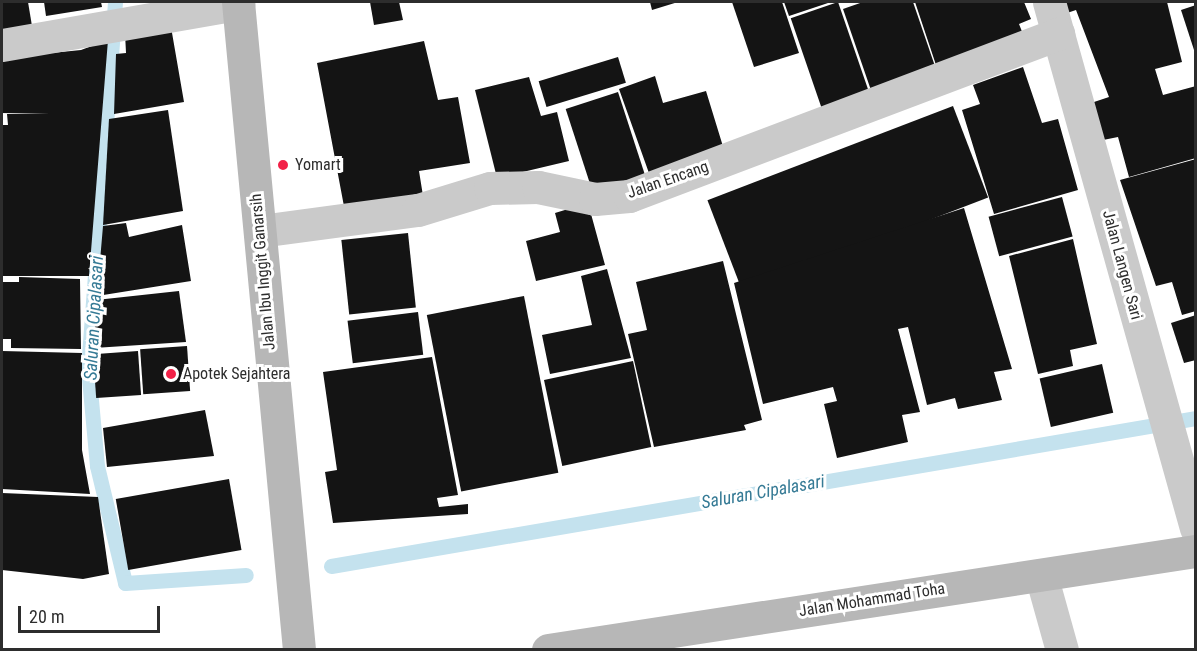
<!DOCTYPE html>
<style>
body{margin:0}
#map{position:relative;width:1197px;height:651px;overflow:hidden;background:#fff;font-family:"Roboto Condensed",sans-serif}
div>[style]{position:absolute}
.stream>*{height:15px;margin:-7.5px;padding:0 7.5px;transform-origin:7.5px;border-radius:7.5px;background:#c4e2ee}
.building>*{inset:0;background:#141414;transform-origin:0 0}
.minor>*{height:33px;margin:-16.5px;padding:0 16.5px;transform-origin:16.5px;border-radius:16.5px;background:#cacaca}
.secondary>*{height:33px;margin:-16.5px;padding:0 16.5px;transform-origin:16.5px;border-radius:16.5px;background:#b7b7b7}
.dots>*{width:16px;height:16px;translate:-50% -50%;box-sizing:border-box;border:3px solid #fff;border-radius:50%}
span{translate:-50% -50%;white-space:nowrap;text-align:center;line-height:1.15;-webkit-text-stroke:6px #fff;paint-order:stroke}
.poi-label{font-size:16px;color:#2d2d2d}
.left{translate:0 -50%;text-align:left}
.street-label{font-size:16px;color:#2d2d2d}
.water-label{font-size:18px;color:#357a95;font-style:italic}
.frame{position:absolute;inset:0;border:3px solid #2d2d2d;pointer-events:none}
.scale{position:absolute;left:18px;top:606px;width:142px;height:27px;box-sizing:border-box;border:3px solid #2d2d2d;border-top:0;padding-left:8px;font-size:18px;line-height:21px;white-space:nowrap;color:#2d2d2d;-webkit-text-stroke:4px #fff;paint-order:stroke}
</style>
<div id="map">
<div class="stream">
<i style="left:115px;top:2px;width:366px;rotate:94.2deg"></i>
<i style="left:88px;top:367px;width:99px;rotate:84.8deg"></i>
<i style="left:97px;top:466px;width:120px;rotate:76.5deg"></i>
<i style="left:125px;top:583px;width:121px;rotate:-3.8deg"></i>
<i style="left:331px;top:566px;width:878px;rotate:-9.71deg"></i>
</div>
<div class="building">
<i style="clip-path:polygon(2px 2px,28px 2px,32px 26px,2px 30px)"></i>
<i style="clip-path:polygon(44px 2px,101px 2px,102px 7px,46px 16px)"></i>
<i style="clip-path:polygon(370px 2px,399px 2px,403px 20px,374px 25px)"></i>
<i style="clip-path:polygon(650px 2px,678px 2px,652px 10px)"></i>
<i style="clip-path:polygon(732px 2px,782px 2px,799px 53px,754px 67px)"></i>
<i style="clip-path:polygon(784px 2px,831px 2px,789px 16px)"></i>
<i style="left:838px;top:2px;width:103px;height:50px;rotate:71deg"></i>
<i style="clip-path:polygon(863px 2px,913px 2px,938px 75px,874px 99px,843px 9px)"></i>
<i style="clip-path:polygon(915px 2px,1024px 2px,1031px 19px,1019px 24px,1027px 44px,939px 74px)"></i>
<i style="clip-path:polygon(1056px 2px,1167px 2px,1182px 62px,1155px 69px,1163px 95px,1196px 86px,1196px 158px,1129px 177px,1118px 137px,1103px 140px,1091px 103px,1109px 97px,1076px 10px,1061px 15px)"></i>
<i style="clip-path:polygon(1196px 5px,1196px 53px,1195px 53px,1181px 10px)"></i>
<i style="clip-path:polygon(171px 27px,184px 102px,114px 114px,116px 54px,126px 53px,125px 33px)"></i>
<i style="clip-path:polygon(108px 40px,89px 276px,2px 276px,2px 125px,8px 125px,7px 114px,50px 114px,2px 113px,2px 58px,81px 50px)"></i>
<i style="clip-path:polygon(424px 41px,438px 100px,458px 97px,470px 163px,419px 171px,424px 202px,346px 217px,317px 63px)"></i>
<i style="left:618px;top:57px;width:27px;height:83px;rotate:73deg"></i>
<i style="clip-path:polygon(1023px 67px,1042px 123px,1058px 119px,1078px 190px,994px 214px,962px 110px,980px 104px,973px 85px)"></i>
<i style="clip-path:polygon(655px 76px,663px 103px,706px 91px,725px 153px,650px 176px,619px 89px)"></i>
<i style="clip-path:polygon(529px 77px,541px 116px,557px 112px,569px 161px,497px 178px,475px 90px)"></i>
<i style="left:618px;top:92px;width:90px;height:55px;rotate:72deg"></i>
<i style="left:953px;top:106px;width:98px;height:263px;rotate:69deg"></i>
<i style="clip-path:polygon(168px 110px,183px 211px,103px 225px,109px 119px)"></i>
<i style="clip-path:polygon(1196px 159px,1196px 311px,1182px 315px,1172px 282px,1156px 286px,1120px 180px)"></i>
<i style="left:1062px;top:197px;width:41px;height:76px;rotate:75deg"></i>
<i style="clip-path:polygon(588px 203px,605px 265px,536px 281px,526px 241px,560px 232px,555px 213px)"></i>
<i style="clip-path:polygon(964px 208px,1012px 369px,994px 372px,1002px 400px,958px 409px,955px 398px,927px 405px,908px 327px,898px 329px,920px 412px,902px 415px,908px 442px,837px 458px,824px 404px,837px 401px,833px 387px,763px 404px,734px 283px)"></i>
<i style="clip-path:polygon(126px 223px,129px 237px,182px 225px,191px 281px,97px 296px,103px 226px)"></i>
<i style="left:408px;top:233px;width:75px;height:67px;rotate:84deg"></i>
<i style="clip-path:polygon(1073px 239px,1097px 344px,1070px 350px,1073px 366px,1038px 374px,1009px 256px)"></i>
<i style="clip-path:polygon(723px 261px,762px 420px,744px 425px,746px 430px,654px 447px,628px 334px,647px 330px,636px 282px)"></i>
<i style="clip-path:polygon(607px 269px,631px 358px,550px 374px,542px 335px,592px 325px,581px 276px)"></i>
<i style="clip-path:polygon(19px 277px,80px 279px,81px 349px,11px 348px,11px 339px,2px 339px,2px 282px,19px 282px)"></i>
<i style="clip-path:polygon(179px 291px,186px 342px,94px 348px,96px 300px)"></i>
<i style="left:524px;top:296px;width:180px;height:99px;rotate:79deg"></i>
<i style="left:418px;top:312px;width:43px;height:71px;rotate:83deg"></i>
<i style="clip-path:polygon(1196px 315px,1196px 360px,1184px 363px,1171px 323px)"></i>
<i style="left:187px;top:346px;width:45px;height:47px;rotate:86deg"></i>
<i style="clip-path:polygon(2px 351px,82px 353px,82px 450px,90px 494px,2px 489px)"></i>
<i style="left:138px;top:351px;width:44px;height:45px;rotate:86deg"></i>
<i style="clip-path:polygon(432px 357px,458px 495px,437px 498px,439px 507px,468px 504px,468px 514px,333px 523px,325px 472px,337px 470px,323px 372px)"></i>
<i style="left:633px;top:361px;width:88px;height:91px;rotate:78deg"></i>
<i style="left:1102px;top:364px;width:50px;height:64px;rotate:77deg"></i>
<i style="clip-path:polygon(205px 410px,214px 456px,107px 467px,103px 428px)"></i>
<i style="left:229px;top:479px;width:72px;height:115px;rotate:80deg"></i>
<i style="clip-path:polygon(2px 493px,98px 497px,109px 574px,83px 579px,2px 570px)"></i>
</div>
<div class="minor">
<i style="left:1049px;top:2px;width:546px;rotate:74.39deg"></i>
<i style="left:2px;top:45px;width:240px;rotate:-9.9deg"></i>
<i style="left:260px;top:231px;width:159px;rotate:-7.6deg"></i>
<i style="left:418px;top:210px;width:75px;rotate:-17deg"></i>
<i style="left:490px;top:188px;width:48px;rotate:-1.2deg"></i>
<i style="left:538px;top:187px;width:58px;rotate:11.9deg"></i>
<i style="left:595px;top:199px;width:34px;rotate:-5deg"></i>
<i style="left:629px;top:196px;width:459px;rotate:-20.7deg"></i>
<i style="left:1041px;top:575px;width:78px;rotate:74.4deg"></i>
</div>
<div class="secondary">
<i style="left:238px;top:2px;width:651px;rotate:84.62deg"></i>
<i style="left:548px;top:650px;width:656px;rotate:-8.69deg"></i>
</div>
<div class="dots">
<i style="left:283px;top:165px;background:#f22147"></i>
<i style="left:171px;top:374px;background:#f22147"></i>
</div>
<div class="poi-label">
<span class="left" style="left:295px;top:165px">Yomart</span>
<span class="left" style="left:183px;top:374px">Apotek Sejahtera</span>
</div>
<div class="street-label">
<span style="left:668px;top:180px;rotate:-19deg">Jalan Encang</span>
<span style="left:1122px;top:265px;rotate:75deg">Jalan Langen Sari</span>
<span style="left:263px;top:272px;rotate:-95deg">Jalan Ibu Inggit Ganarsih</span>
<span style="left:872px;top:600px;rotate:-9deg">Jalan Mohammad Toha</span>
</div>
<div class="water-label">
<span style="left:94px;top:318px;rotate:-87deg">Saluran Cipalasari</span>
<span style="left:763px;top:492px;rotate:-10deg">Saluran Cipalasari</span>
</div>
<div class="frame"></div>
<div class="scale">20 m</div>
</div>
